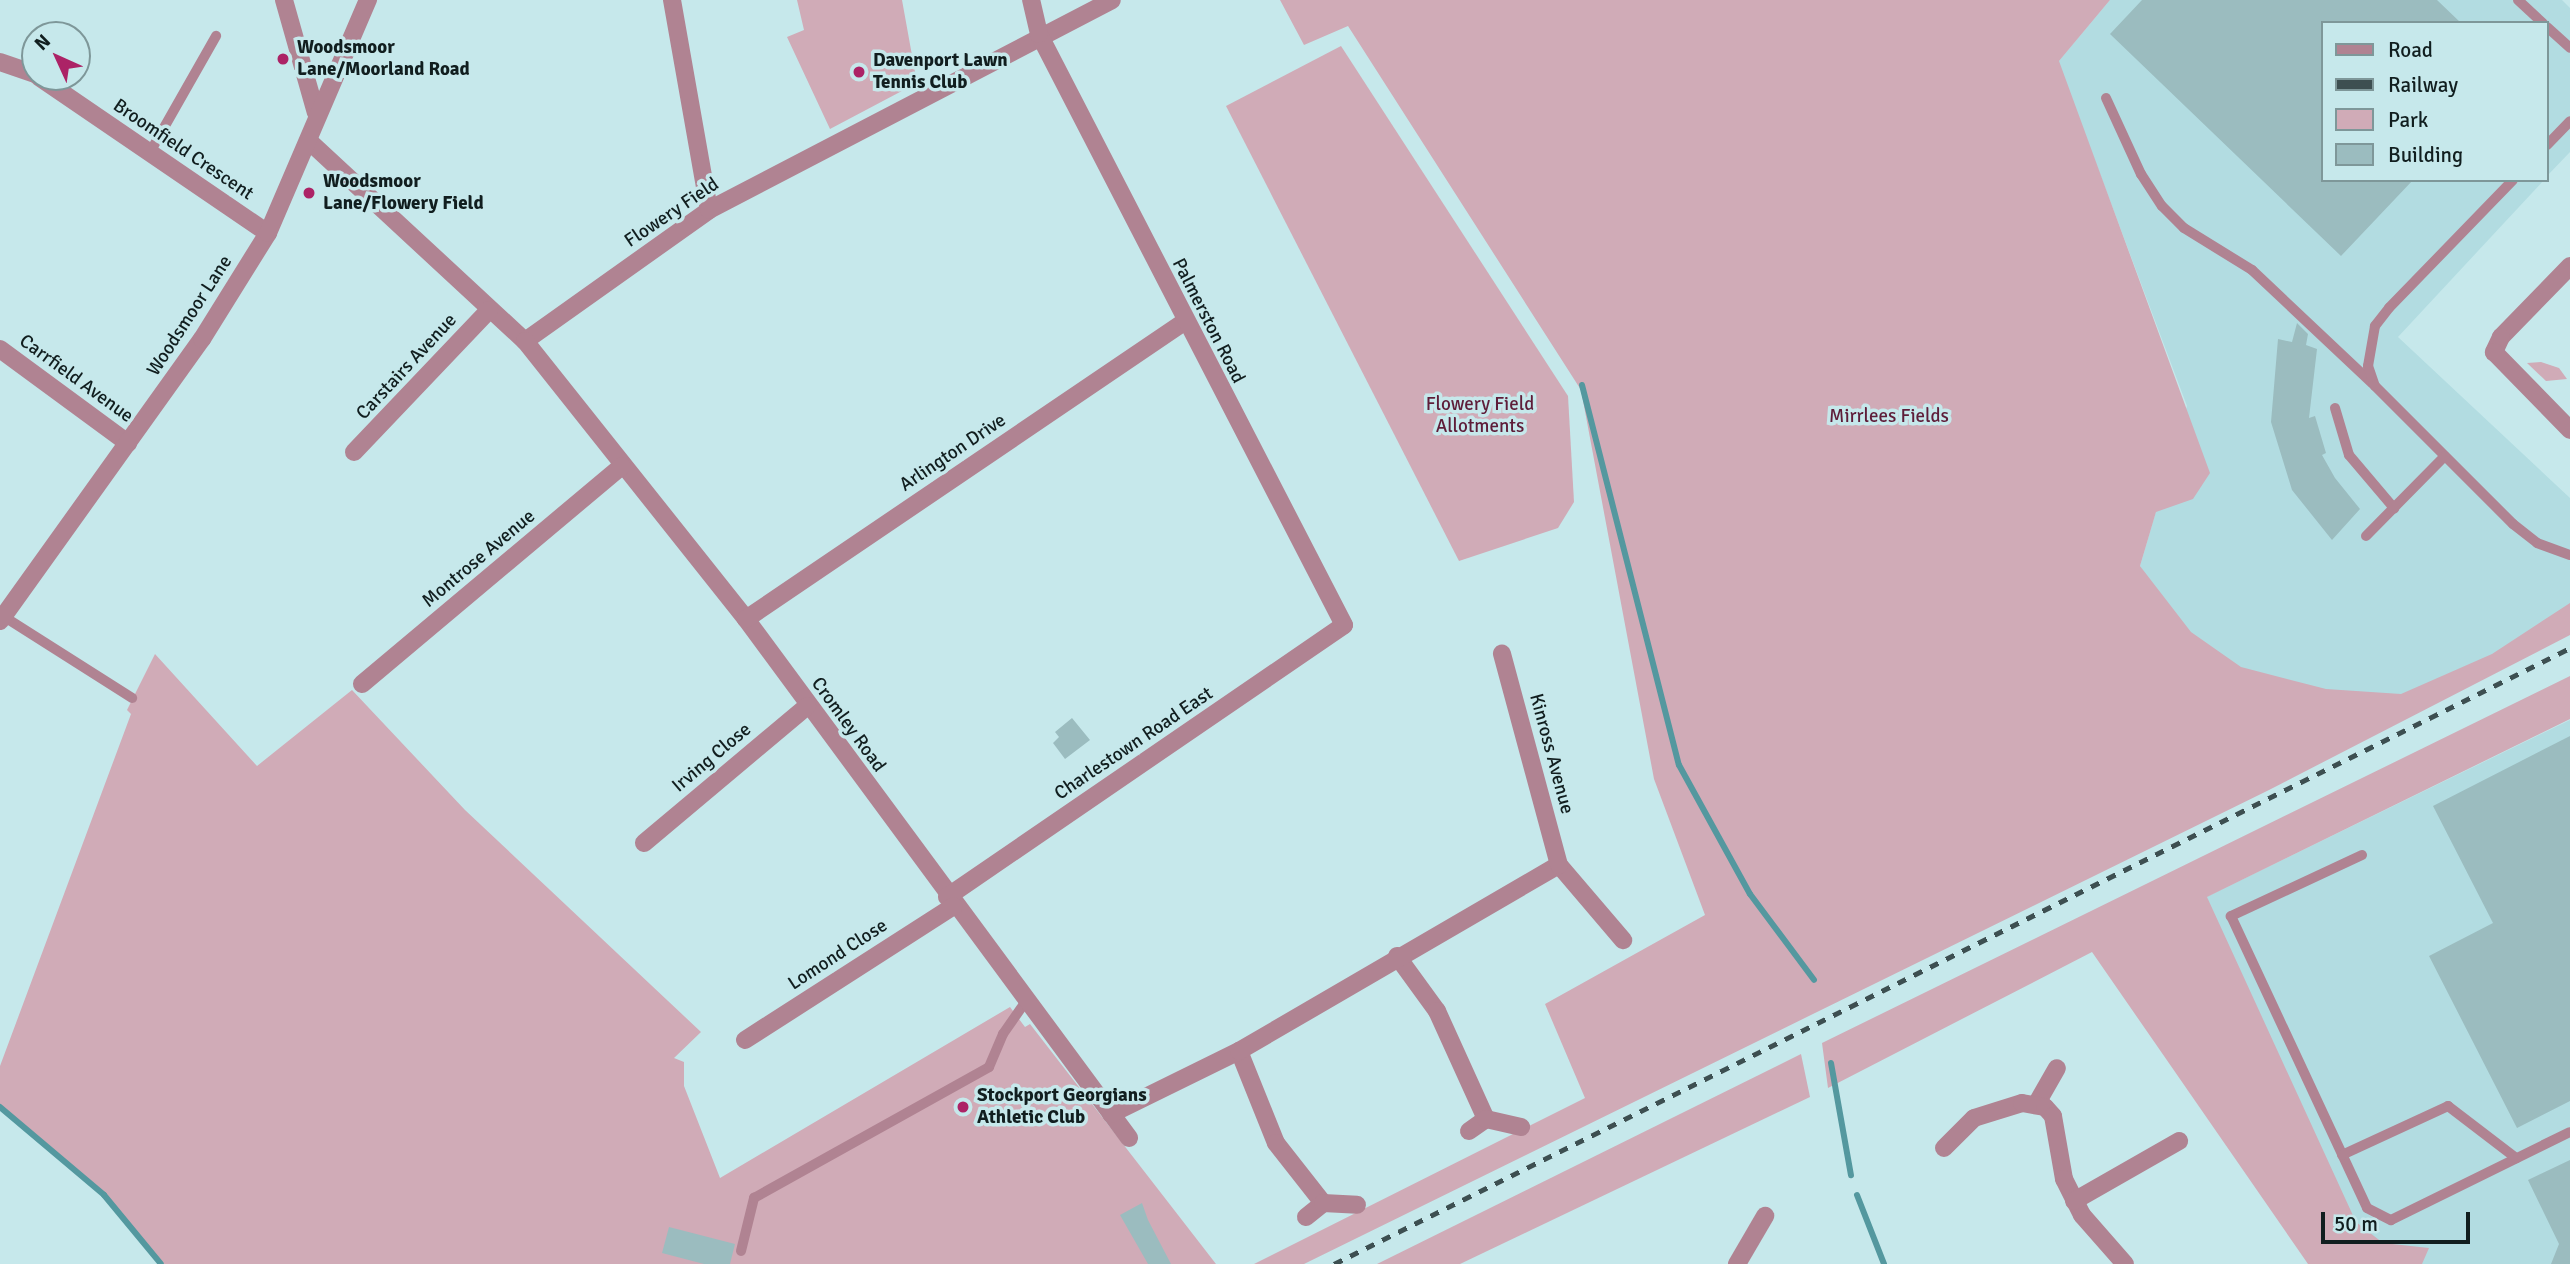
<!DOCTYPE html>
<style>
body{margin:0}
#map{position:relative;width:2570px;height:1264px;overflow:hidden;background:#c6e8eb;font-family:Signika,sans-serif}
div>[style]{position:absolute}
.built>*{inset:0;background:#b2dce1}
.green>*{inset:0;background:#d0abb7}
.stream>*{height:6px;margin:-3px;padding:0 3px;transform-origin:3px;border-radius:3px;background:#54989f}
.building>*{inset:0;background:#9bbcbf}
.service>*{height:10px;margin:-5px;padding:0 5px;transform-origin:5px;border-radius:5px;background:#b08392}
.minor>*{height:18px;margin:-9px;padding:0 9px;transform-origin:9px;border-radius:9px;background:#b08392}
.tertiary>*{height:18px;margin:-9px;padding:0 9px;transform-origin:9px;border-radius:9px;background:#b08392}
.rail>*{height:5px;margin-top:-2.5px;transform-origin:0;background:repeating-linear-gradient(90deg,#3d4f51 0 9px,transparent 0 18px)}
.dots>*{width:19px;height:19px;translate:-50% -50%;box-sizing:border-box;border:4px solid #c6e8eb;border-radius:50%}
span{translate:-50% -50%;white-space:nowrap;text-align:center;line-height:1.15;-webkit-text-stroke:7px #c6e8eb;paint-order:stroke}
.poi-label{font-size:19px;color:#111e1f;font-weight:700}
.left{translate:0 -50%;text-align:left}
.street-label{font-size:19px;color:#111e1f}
.park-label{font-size:19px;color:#5e1d39}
.legend{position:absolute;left:2321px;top:21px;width:228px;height:161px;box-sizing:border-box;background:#c6e8eb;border:2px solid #7e9799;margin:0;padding:9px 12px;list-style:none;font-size:21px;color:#111e1f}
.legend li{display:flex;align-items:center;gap:14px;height:35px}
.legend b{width:35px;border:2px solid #7e9799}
.north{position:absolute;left:21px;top:21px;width:70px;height:70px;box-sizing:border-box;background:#c6e8eb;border:2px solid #7e9799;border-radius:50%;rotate:315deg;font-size:19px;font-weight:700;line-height:28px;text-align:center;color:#111e1f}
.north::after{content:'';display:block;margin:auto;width:24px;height:32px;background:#ac2366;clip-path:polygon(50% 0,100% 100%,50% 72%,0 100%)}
.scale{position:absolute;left:2321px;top:1212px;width:149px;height:32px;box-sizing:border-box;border:4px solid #111e1f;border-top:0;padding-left:9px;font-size:21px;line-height:24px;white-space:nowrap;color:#111e1f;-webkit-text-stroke:5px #c6e8eb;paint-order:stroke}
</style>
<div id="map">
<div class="built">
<i style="clip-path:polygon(2110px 0,2562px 0,2570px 8px,2570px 152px,2547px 176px,2547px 23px,2323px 23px,2323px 180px,2544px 180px,2398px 337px,2570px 498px,2570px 630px,2260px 785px,2140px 566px,2187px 406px,2058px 62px)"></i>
<i style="clip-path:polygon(2570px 720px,2570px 1264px,2310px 1264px,2093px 952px)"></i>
</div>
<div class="green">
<i style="clip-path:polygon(797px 0,902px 0,917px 83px,830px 129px,787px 37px,804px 30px)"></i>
<i style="clip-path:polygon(1280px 0,2110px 0,2059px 61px,2210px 473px,2193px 499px,2156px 512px,2140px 566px,2191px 632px,2241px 667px,2326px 689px,2401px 694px,2492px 654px,2570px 603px,2570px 635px,2269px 790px,1304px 1264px,1254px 1264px,1585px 1098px,1545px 1004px,1705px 915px,1654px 779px,1581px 390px,1348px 26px,1304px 45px)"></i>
<i style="clip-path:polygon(1341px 46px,1568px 396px,1574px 502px,1558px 528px,1459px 561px,1226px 106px)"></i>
<i style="clip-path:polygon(2541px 362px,2559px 368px,2567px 379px,2546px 381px,2527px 363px)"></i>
<i style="clip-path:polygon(155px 654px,257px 766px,352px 690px,465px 810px,701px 1032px,674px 1058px,684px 1062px,684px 1086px,720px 1178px,1010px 1007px,1025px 1027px,1030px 1024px,1216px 1264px,159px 1264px,104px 1195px,0 1107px,0 1066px,131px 714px,127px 710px)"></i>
<i style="clip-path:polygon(2570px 676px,2570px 719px,2207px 897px,2356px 1222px,2383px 1243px,2429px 1248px,2422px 1264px,2308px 1264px,2092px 952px,1828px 1088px,1822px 1043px)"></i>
<i style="clip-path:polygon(1801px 1054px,1810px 1097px,1460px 1264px,1377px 1264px)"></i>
</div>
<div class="stream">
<i style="left:1582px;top:385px;width:392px;rotate:75.7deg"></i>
<i style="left:1679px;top:765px;width:147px;rotate:61.2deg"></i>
<i style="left:1750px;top:894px;width:107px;rotate:53.3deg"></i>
<i style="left:1831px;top:1063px;width:114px;rotate:79.9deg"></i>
<i style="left:0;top:1107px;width:136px;rotate:40.2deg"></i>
<i style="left:104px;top:1195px;width:89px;rotate:50.4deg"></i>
<i style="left:1857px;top:1195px;width:74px;rotate:68.6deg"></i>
</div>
<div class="building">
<i style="clip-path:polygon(2142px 0,2437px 0,2461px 23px,2323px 23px,2323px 180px,2413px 180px,2341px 256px,2110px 34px)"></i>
<i style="clip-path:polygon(2297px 323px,2308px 334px,2306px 345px,2317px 349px,2309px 418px,2315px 416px,2326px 453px,2322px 455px,2335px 478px,2360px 509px,2332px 540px,2292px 490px,2271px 422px,2278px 339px,2292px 342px)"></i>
<i style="clip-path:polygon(1072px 718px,1090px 740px,1065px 759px,1053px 743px,1059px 737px,1055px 732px)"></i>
<i style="clip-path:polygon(2570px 736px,2570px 1101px,2517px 1128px,2429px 956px,2493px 923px,2433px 806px)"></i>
<i style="clip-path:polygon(2570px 1160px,2570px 1264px,2551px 1264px,2559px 1244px,2528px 1180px)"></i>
<i style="clip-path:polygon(1142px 1203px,1148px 1220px,1171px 1264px,1148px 1264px,1120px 1215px)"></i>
<i style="clip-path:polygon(669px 1227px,735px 1244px,730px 1264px,704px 1264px,662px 1253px)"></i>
</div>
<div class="service">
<i style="left:2518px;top:0;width:34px;rotate:43deg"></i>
<i style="left:2547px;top:27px;width:31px;rotate:42deg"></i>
<i style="left:2106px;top:98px;width:84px;rotate:65.3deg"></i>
<i style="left:2141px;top:174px;width:38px;rotate:57deg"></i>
<i style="left:2162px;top:206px;width:31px;rotate:45deg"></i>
<i style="left:2184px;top:228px;width:80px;rotate:31.7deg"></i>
<i style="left:2252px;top:270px;width:166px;rotate:43.3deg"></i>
<i style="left:2547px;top:145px;width:33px;rotate:-46deg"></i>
<i style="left:149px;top:154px;width:136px;rotate:-60.4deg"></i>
<i style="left:2513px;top:180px;width:178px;rotate:134.1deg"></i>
<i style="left:2389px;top:308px;width:23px;rotate:128deg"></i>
<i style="left:2375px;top:326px;width:41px;rotate:99.9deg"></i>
<i style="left:2368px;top:366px;width:21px;rotate:71deg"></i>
<i style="left:2375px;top:386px;width:195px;rotate:45deg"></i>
<i style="left:2513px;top:524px;width:31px;rotate:38deg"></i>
<i style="left:2537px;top:543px;width:35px;rotate:20deg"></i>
<i style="left:2335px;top:408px;width:49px;rotate:73.4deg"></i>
<i style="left:2349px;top:455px;width:70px;rotate:49.7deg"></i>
<i style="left:2366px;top:536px;width:112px;rotate:-45.4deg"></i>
<i style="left:3px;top:616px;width:153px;rotate:32.4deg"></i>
<i style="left:2362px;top:855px;width:145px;rotate:155deg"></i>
<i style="left:2231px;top:916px;width:322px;rotate:65deg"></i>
<i style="left:2367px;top:1208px;width:27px;rotate:27deg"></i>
<i style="left:2391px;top:1220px;width:199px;rotate:-26.2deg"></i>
<i style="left:2342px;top:1155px;width:117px;rotate:-24.8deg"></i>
<i style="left:2448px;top:1106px;width:86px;rotate:37.4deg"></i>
<i style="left:741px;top:1251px;width:55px;rotate:-76.2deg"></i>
<i style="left:754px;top:1198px;width:269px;rotate:-29.1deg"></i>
<i style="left:989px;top:1067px;width:36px;rotate:-67deg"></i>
<i style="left:1003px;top:1034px;width:40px;rotate:-55.1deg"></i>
</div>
<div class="minor">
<i style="left:284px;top:0;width:117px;rotate:74.2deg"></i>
<i style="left:672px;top:0;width:213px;rotate:80deg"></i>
<i style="left:0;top:62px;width:37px;rotate:19deg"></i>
<i style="left:39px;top:77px;width:277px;rotate:34.3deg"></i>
<i style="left:310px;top:142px;width:293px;rotate:42.8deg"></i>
<i style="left:525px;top:341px;width:226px;rotate:-35.4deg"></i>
<i style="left:709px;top:210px;width:454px;rotate:-27.5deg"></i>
<i style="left:2570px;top:266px;width:99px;rotate:134.2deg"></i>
<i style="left:2501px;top:337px;width:17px;rotate:115deg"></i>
<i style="left:2494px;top:352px;width:109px;rotate:45.7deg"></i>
<i style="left:525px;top:341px;width:355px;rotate:51.5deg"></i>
<i style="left:746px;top:619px;width:645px;rotate:53.57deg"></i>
<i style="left:0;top:349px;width:159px;rotate:36.3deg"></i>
<i style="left:354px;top:452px;width:196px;rotate:-46.4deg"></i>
<i style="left:746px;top:619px;width:529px;rotate:-34.14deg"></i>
<i style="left:362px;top:684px;width:339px;rotate:-40deg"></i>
<i style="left:644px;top:843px;width:213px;rotate:-40deg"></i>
<i style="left:1559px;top:865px;width:99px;rotate:49.5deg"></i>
<i style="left:947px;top:897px;width:481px;rotate:-34.4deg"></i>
<i style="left:1344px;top:625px;width:665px;rotate:-117.3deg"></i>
<i style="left:1039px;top:34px;width:35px;rotate:-103deg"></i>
<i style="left:1397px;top:956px;width:68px;rotate:54deg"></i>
<i style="left:1437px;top:1011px;width:119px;rotate:65.6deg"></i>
<i style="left:745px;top:1040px;width:248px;rotate:-32.7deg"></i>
<i style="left:1239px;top:1051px;width:99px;rotate:68.1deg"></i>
<i style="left:1276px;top:1143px;width:76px;rotate:51.9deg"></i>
<i style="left:2037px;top:1103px;width:40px;rotate:-60.3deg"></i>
<i style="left:1111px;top:1114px;width:143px;rotate:-26.2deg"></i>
<i style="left:1239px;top:1051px;width:370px;rotate:-30.2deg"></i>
<i style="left:1559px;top:865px;width:219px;rotate:-105.1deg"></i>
<i style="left:1469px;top:1131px;width:21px;rotate:-35deg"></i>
<i style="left:1486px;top:1119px;width:36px;rotate:13deg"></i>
<i style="left:1944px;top:1148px;width:42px;rotate:-45deg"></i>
<i style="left:1974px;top:1118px;width:50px;rotate:-17.4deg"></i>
<i style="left:2022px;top:1103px;width:23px;rotate:10deg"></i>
<i style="left:2045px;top:1107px;width:12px;rotate:48deg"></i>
<i style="left:2053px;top:1116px;width:64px;rotate:80.1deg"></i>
<i style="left:2064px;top:1179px;width:40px;rotate:63.4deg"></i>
<i style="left:2082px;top:1215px;width:65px;rotate:48.7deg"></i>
<i style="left:2074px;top:1201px;width:121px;rotate:-29.7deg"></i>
<i style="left:1306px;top:1217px;width:22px;rotate:-39deg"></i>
<i style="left:1323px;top:1203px;width:34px;rotate:3deg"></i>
<i style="left:1737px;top:1264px;width:56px;rotate:-59.7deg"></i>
</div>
<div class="tertiary">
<i style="left:0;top:621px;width:347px;rotate:-54.4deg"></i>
<i style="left:202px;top:339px;width:125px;rotate:-58.1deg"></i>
<i style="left:268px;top:233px;width:254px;rotate:-66.8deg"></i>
</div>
<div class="rail">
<i style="left:1334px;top:1264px;width:1381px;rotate:-26.49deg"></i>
</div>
<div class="dots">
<i style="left:283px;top:59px;background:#ac2366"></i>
<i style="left:859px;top:72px;background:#ac2366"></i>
<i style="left:309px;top:193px;background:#ac2366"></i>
<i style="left:963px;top:1107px;background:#ac2366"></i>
</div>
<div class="poi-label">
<span class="left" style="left:297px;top:59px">Woodsmoor<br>Lane/Moorland Road</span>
<span class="left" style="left:873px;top:72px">Davenport Lawn<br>Tennis Club</span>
<span class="left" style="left:323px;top:193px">Woodsmoor<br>Lane/Flowery Field</span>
<span class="left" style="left:977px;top:1107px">Stockport Georgians<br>Athletic Club</span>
</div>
<div class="street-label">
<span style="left:183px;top:150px;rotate:34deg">Broomfield Crescent</span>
<span style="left:672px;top:213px;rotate:-34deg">Flowery Field</span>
<span style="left:190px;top:316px;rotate:-57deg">Woodsmoor Lane</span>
<span style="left:1208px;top:321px;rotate:63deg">Palmerston Road</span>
<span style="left:407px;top:367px;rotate:-47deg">Carstairs Avenue</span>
<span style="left:76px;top:379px;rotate:36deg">Carrfield Avenue</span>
<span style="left:953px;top:453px;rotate:-34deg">Arlington Drive</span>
<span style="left:479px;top:559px;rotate:-40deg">Montrose Avenue</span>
<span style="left:848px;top:725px;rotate:54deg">Cromley Road</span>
<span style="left:1134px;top:744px;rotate:-34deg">Charlestown Road East</span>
<span style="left:1551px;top:754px;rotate:75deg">Kinross Avenue</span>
<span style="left:712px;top:758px;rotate:-40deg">Irving Close</span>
<span style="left:838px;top:955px;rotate:-33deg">Lomond Close</span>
</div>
<div class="park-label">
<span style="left:1480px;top:416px">Flowery Field<br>Allotments</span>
<span style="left:1889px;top:417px">Mirrlees Fields</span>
</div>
<ul class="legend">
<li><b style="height:9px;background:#b08392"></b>Road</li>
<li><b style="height:9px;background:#3d4f51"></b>Railway</li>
<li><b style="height:19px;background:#d0abb7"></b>Park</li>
<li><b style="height:19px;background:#9bbcbf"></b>Building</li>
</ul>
<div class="north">N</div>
<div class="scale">50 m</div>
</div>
